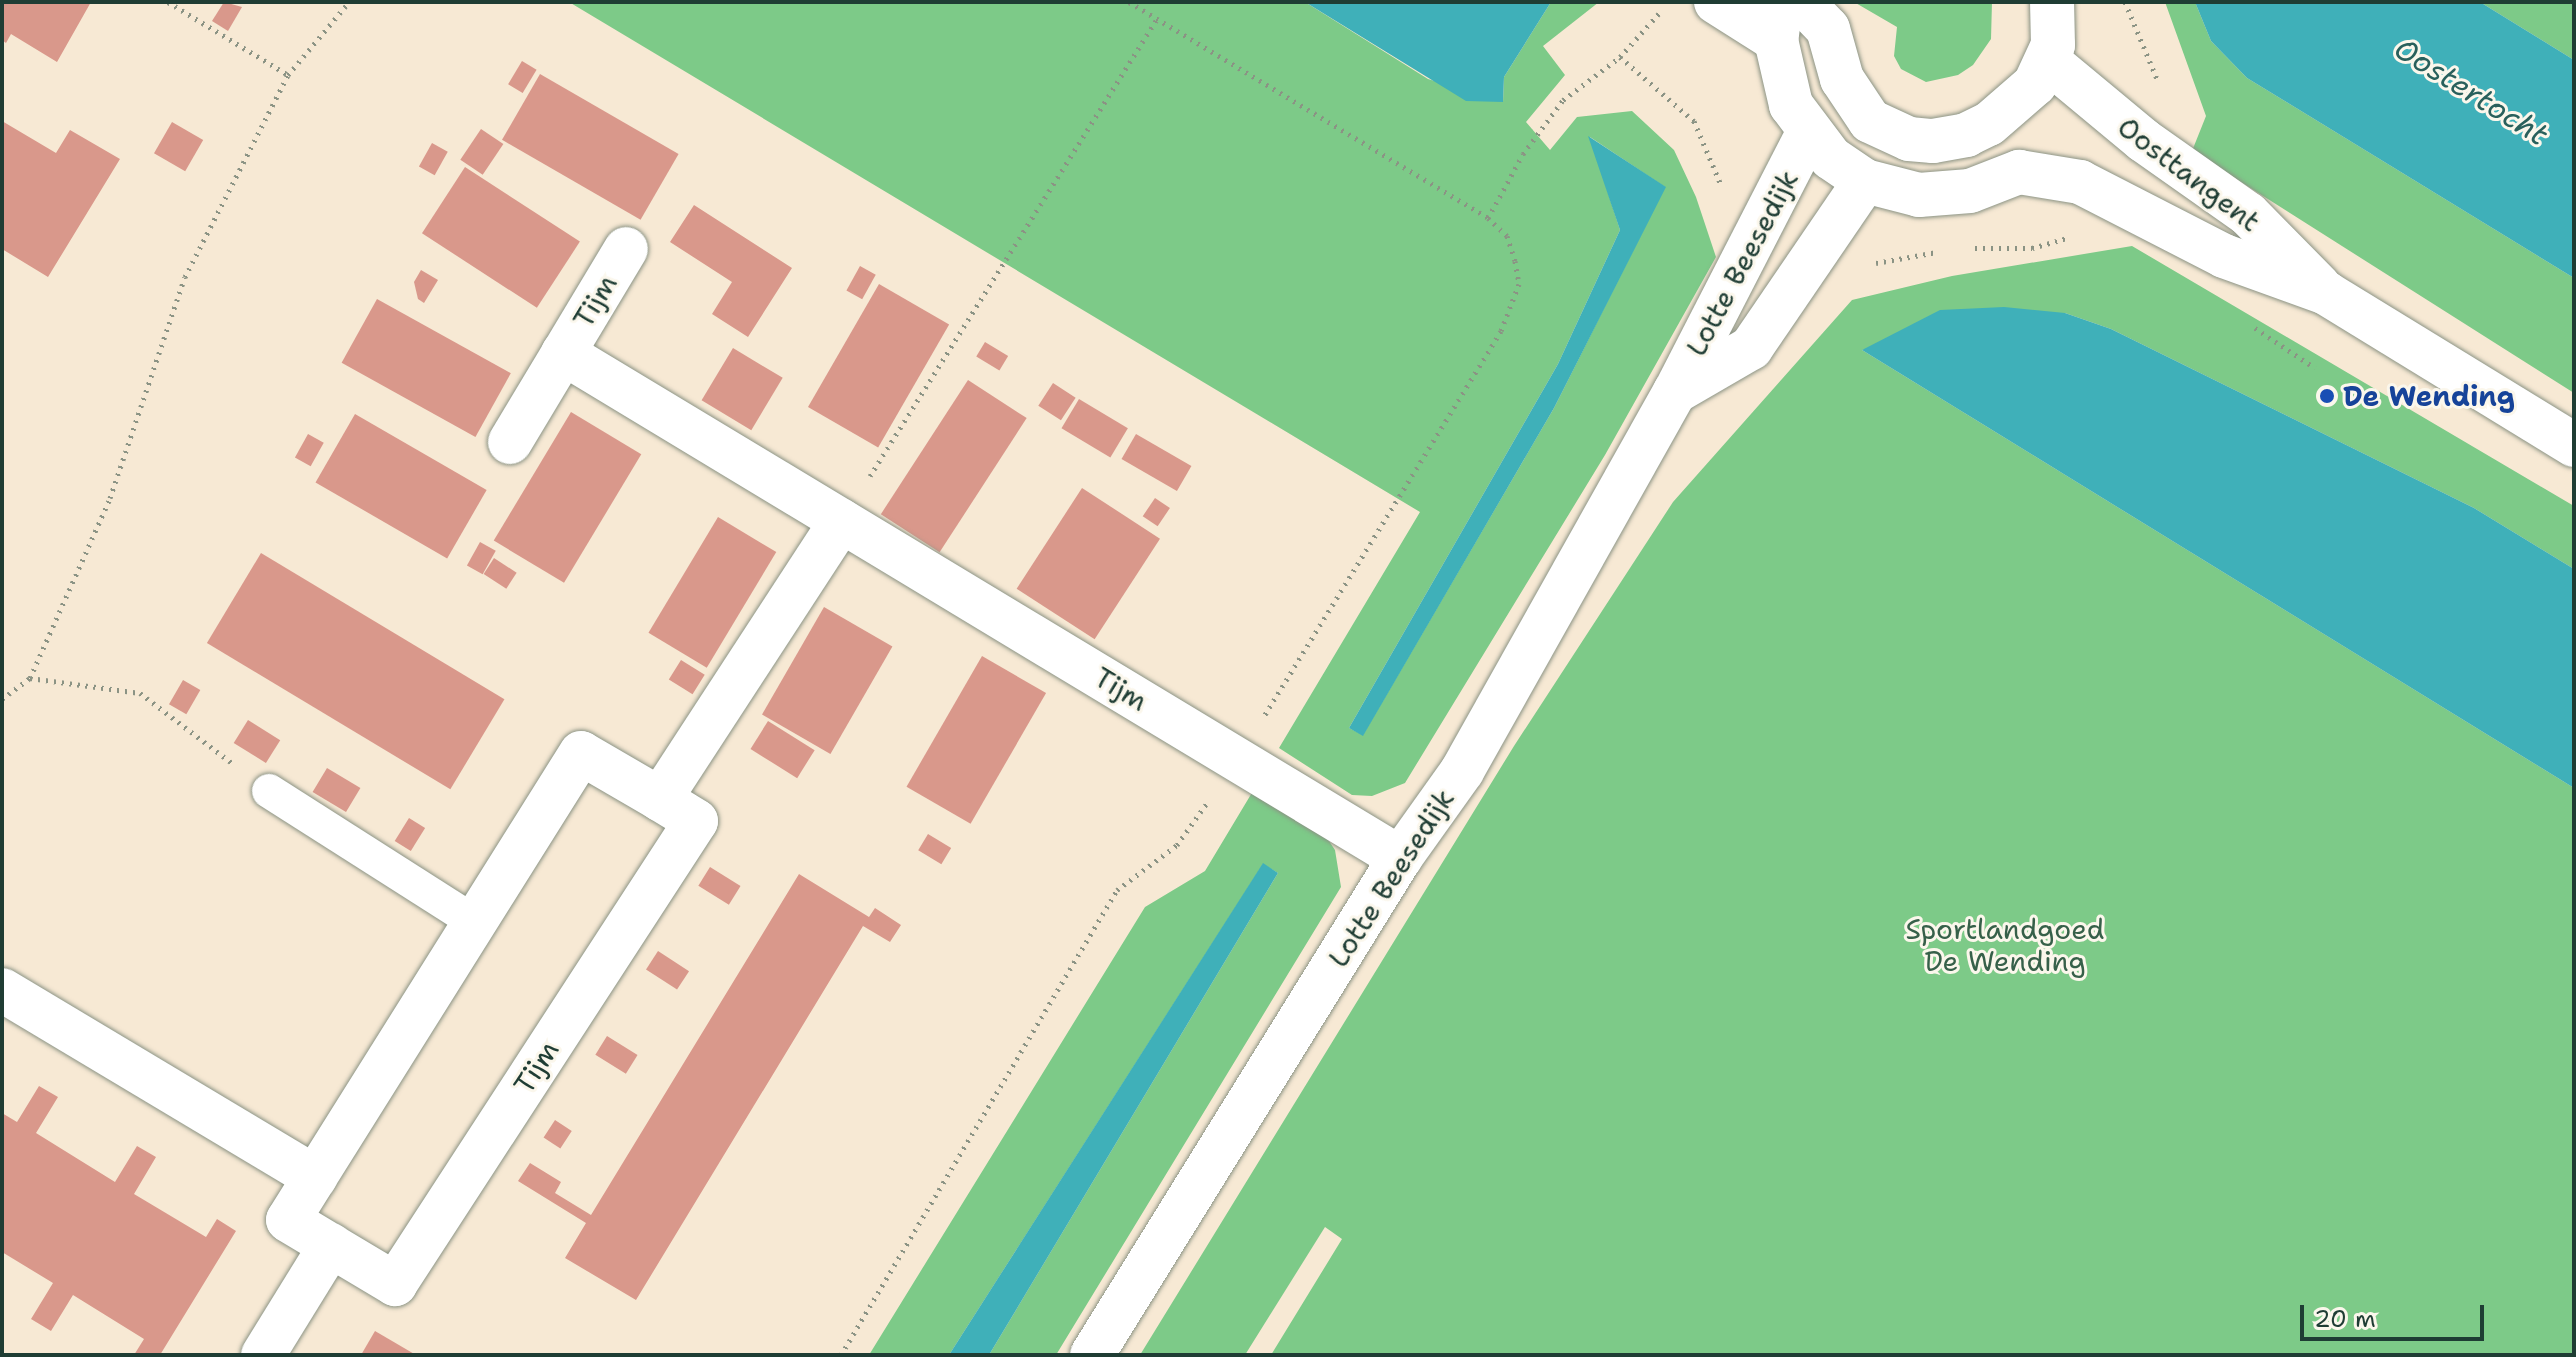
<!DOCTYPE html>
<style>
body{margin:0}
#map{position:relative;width:2576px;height:1357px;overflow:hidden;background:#f7e9d4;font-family:"Shantell Sans",sans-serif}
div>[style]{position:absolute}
.green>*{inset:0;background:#7dca88}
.water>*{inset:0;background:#3fb0b9}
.building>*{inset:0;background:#d9988b;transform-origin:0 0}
.path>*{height:5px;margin-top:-2.5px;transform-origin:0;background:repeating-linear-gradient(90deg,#8b9384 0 2px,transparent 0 8px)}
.roads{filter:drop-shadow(0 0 2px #8b9384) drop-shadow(0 0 2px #8b9384)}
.service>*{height:34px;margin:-17px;padding:0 17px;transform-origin:17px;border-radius:17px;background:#fff}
.minor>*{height:44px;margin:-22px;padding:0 22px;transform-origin:22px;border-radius:22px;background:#fff}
.secondary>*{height:44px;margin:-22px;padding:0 22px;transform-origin:22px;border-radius:22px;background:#fff}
.dots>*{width:22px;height:22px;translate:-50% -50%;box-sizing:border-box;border:4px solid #fbf7ec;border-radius:50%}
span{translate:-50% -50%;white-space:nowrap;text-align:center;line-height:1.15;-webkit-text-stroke:6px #fbf7ec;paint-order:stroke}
.street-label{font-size:28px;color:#1f3d34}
.transit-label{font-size:28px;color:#164399;font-weight:700}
.left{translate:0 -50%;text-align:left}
.park-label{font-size:28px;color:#366049}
.water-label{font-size:30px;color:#29605c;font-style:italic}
.frame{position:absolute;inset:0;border:4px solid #1f3d34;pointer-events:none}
.scale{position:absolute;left:2300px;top:1305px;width:184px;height:36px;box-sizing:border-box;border:4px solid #1f3d34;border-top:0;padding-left:10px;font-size:24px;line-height:28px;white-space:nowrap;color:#1f3d34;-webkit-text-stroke:6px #fbf7ec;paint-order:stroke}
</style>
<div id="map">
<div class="green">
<i style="clip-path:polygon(evenodd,569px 2px,1305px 2px,1428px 79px,1503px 102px,1504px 77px,1551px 2px,1599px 2px,1543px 46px,1565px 75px,1526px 122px,1550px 150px,1577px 117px,1632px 111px,1674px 150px,1696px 197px,1716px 257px,1605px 455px,1405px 783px,1372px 796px,1352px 795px,1279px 748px,1420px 512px,569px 2px,1590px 137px,1665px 187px,1554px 408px,1363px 735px,1349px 728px,1558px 364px,1620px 230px,1590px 137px)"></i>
<i style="clip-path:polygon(1854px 2px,1992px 2px,1991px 39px,1973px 65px,1958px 75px,1926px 82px,1901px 69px,1894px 56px,1897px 27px)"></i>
<i style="clip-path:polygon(2165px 2px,2195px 2px,2211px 41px,2247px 78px,2574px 278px,2574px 393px,2192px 151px,2206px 116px)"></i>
<i style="clip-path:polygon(2480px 2px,2572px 2px,2574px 60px)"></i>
<i style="clip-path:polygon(2132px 246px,2574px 506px,2574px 569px,2474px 508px,2111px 329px,2065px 313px,1862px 350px,2574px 788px,2574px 1355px,1271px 1355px,1342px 1239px,1325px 1227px,1245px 1355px,1140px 1355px,1514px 746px,1673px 502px,1852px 300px,1952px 276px)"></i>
<i style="clip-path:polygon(1253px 791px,1325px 835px,1335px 850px,1341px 887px,1056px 1355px,989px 1355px,1278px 873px,1263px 864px,949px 1355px,869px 1355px,1145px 907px,1205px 871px)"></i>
</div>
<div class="water">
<i style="clip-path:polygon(1305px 2px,1551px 2px,1504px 77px,1503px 102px,1466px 101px)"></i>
<i style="clip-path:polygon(2195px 2px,2480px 2px,2574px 60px,2574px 278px,2247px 78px,2211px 41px)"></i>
<i style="clip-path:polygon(1588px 136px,1666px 187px,1554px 408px,1363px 736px,1349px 728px,1558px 364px,1620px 230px)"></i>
<i style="clip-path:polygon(2004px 307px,2065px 313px,2111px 329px,2474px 508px,2574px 569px,2574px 788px,1862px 350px,1940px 310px)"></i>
<i style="clip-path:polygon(1263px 863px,1278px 873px,989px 1355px,949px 1355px)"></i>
</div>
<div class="building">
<i style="clip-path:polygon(2px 2px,91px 2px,57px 62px,11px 34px,6px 43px,2px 40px)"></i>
<i style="clip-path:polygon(224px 2px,242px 7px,228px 31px,212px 21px)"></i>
<i style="left:522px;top:61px;width:17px;height:27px;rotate:31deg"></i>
<i style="left:540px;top:74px;width:160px;height:76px;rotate:30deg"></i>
<i style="clip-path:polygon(2px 121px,56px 153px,70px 130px,120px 159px,48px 277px,2px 249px)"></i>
<i style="left:172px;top:122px;width:36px;height:36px;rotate:30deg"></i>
<i style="left:481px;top:129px;width:27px;height:37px;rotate:34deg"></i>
<i style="left:432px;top:143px;width:18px;height:27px;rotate:29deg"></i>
<i style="left:465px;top:167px;width:137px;height:79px;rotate:33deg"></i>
<i style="clip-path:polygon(694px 205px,792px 268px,748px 337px,712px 314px,732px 282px,670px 242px)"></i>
<i style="left:860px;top:266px;width:18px;height:28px;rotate:29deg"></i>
<i style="clip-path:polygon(421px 270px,438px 280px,424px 303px,418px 299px,414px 282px)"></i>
<i style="left:879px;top:284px;width:81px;height:142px;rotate:30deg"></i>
<i style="left:377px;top:299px;width:153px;height:73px;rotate:29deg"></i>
<i style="left:985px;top:342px;width:27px;height:17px;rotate:31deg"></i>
<i style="left:733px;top:348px;width:58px;height:61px;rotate:31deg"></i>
<i style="left:968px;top:380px;width:70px;height:160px;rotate:33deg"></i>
<i style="left:1053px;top:383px;width:27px;height:27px;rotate:33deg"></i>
<i style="left:1079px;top:399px;width:57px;height:34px;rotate:31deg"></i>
<i style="left:571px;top:412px;width:82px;height:150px;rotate:31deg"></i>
<i style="left:355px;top:414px;width:152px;height:79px;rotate:30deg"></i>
<i style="left:308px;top:434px;width:18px;height:27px;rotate:29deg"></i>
<i style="left:1136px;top:434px;width:64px;height:29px;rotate:30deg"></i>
<i style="left:1082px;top:488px;width:93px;height:120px;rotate:33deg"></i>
<i style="left:1155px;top:498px;width:18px;height:22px;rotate:34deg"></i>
<i style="left:718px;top:517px;width:68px;height:135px;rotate:31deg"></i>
<i style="left:480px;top:542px;width:18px;height:27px;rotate:29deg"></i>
<i style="left:261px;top:553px;width:284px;height:105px;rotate:31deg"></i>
<i style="left:494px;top:558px;width:27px;height:19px;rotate:33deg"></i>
<i style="left:824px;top:607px;width:79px;height:124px;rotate:30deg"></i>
<i style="left:982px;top:656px;width:74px;height:151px;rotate:30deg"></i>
<i style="left:681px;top:660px;width:28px;height:23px;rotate:32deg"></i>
<i style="left:183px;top:680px;width:20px;height:28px;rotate:30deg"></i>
<i style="left:248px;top:720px;width:38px;height:27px;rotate:32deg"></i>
<i style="left:768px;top:721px;width:55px;height:33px;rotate:32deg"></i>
<i style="left:327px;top:768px;width:39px;height:28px;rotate:31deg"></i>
<i style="left:409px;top:818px;width:19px;height:27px;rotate:32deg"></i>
<i style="left:928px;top:834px;width:27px;height:19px;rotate:31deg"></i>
<i style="left:710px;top:867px;width:36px;height:22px;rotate:32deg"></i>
<i style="clip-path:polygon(799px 874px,869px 917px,875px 908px,901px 925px,890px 942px,863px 926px,636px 1300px,565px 1258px,586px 1223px,518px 1181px,530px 1163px,561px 1182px,555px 1193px,591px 1215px)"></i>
<i style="left:658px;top:951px;width:37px;height:22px;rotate:33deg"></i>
<i style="left:607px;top:1036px;width:36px;height:22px;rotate:32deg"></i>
<i style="clip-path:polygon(39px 1086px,58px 1097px,36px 1133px,115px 1182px,137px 1146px,156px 1157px,134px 1194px,206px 1237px,217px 1219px,236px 1231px,160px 1355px,134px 1355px,144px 1339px,73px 1295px,51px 1331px,31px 1319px,53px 1283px,2px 1252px,2px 1113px,17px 1122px)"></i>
<i style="left:555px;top:1120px;width:20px;height:21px;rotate:33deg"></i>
<i style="clip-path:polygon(375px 1331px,416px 1355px,361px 1355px)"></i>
</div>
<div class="path">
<i style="left:168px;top:2px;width:140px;rotate:31.3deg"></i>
<i style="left:1129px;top:2px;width:419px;rotate:31deg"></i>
<i style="left:1488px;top:218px;width:26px;rotate:43deg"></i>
<i style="left:1507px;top:236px;width:26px;rotate:72deg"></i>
<i style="left:1515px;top:261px;width:23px;rotate:80deg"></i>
<i style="left:1519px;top:284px;width:50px;rotate:111deg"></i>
<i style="left:1501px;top:331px;width:451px;rotate:121.6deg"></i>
<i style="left:2125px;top:2px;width:83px;rotate:67.4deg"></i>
<i style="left:1620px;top:57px;width:98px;rotate:40.9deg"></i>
<i style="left:1694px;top:121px;width:69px;rotate:67.1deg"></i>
<i style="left:1488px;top:218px;width:73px;rotate:-61.3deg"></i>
<i style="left:1523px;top:154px;width:67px;rotate:-53.5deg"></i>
<i style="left:1563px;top:100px;width:71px;rotate:-37deg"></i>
<i style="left:1620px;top:57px;width:63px;rotate:-48.2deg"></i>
<i style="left:1975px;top:248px;width:57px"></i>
<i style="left:2032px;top:248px;width:36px;rotate:-16deg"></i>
<i style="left:1876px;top:263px;width:62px;rotate:-10.2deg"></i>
<i style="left:2255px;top:328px;width:72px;rotate:33.7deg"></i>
<i style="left:870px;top:476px;width:540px;rotate:-57.87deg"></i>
<i style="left:30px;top:678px;width:111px;rotate:7.8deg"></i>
<i style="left:140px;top:693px;width:116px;rotate:37.3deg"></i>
<i style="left:2px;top:699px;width:35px;rotate:-37deg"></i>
<i style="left:30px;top:678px;width:197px;rotate:-66deg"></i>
<i style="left:110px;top:498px;width:233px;rotate:-71.3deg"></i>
<i style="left:185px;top:277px;width:227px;rotate:-63deg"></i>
<i style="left:288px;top:75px;width:95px;rotate:-50.1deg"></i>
<i style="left:841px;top:1355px;width:541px;rotate:-59.31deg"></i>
<i style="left:1117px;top:890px;width:75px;rotate:-36.9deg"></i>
<i style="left:1177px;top:845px;width:52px;rotate:-54.5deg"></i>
</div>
<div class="roads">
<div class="service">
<i style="left:269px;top:791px;width:244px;rotate:32.5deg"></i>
</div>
<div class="minor">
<i style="left:563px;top:353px;width:978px;rotate:31.1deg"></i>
<i style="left:1675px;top:392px;width:88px;rotate:-30.1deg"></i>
<i style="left:1751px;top:348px;width:202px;rotate:-55.7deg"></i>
<i style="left:510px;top:442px;width:225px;rotate:-59deg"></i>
<i style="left:660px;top:799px;width:91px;rotate:-149.8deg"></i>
<i style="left:581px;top:753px;width:551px;rotate:122.1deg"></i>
<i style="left:288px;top:1220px;width:125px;rotate:30.9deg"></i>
<i style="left:395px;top:1284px;width:552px;rotate:-56.97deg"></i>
<i style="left:696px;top:821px;width:42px;rotate:-148.6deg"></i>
<i style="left:660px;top:799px;width:332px;rotate:-56.9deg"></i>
<i style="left:2px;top:990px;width:365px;rotate:30.9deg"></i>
<i style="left:263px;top:1355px;width:129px;rotate:-58.3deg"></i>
<i style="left:1092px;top:1355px;width:585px;rotate:-58.21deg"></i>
<i style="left:1400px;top:858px;width:107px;rotate:-54.5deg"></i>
<i style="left:1462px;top:771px;width:435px;rotate:-60.7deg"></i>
<i style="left:1675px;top:392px;width:291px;rotate:-62.8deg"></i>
</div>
<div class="secondary">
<i style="left:1716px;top:2px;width:71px;rotate:32.3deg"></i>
<i style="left:1781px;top:2px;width:38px;rotate:97deg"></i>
<i style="left:1776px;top:40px;width:67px;rotate:77deg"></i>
<i style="left:1791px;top:105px;width:66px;rotate:53deg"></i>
<i style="left:1831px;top:158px;width:41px;rotate:34.1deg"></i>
<i style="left:1865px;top:181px;width:56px;rotate:14.5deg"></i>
<i style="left:1919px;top:195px;width:51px;rotate:-4.5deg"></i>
<i style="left:1970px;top:191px;width:53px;rotate:-21.2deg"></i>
<i style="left:2019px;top:172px;width:62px;rotate:9.3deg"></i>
<i style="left:2080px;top:182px;width:162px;rotate:27.2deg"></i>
<i style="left:2224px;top:256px;width:109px;rotate:19.9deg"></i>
<i style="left:2326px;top:293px;width:291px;rotate:31.5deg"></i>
<i style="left:1802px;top:2px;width:37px;rotate:46deg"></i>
<i style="left:1828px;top:29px;width:52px;rotate:74.4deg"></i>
<i style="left:1842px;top:79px;width:50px;rotate:56.3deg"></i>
<i style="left:1870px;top:121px;width:43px;rotate:24.8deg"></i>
<i style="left:1909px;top:139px;width:24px;rotate:5deg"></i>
<i style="left:1933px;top:141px;width:34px;rotate:-10deg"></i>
<i style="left:1966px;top:135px;width:25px;rotate:-26deg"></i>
<i style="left:1989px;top:124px;width:61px;rotate:-41deg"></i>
<i style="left:2035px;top:84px;width:43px;rotate:-65.2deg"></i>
<i style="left:2053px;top:45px;width:43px;rotate:-91.3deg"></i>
<i style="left:2048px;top:61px;width:124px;rotate:39.7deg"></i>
<i style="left:2143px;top:140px;width:128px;rotate:35.2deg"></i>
<i style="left:2248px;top:214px;width:101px;rotate:45.4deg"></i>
</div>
</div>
<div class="dots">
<i style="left:2327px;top:396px;background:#1a4fb4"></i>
</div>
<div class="street-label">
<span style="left:2189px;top:174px;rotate:37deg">Oosttangent</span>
<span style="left:1742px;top:263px;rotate:-62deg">Lotte Beesedijk</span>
<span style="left:595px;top:301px;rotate:-59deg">Tijm</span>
<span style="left:1121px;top:689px;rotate:31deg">Tijm</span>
<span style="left:1391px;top:878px;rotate:-57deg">Lotte Beesedijk</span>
<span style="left:536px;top:1067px;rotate:-57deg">Tijm</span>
</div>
<div class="transit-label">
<span class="left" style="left:2343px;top:396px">De Wending</span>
</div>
<div class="park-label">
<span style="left:2005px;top:945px">Sportlandgoed<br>De Wending</span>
</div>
<div class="water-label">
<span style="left:2471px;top:92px;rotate:32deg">Oostertocht</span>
</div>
<div class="frame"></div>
<div class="scale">20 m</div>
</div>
